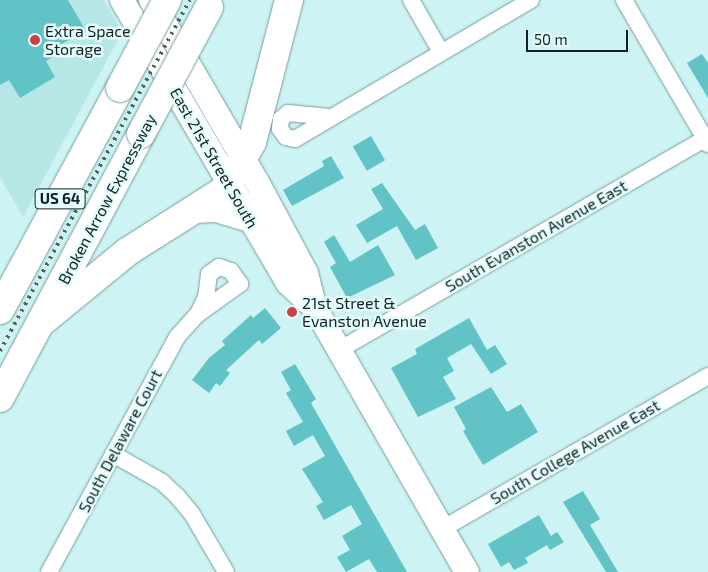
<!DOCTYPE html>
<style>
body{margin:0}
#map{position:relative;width:708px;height:572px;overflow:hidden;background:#cdf3f4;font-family:"Exo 2",sans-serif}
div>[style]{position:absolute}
.built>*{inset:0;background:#b7e6e7}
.building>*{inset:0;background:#61c3c6;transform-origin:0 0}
.roads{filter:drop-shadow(0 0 1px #789c9c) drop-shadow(0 0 1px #789c9c)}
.street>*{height:16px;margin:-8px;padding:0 8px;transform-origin:8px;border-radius:8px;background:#fff}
.secondary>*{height:24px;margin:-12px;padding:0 12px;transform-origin:12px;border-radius:12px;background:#fff}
.highway>*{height:28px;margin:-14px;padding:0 14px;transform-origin:14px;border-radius:14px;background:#fff}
.rail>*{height:4px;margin-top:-2px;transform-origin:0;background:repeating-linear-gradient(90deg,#4d6363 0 2.5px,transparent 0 7.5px)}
.bridges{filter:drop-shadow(0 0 1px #789c9c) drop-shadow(0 0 1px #789c9c)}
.highway-bridge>*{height:28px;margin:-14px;padding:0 14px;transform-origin:14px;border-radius:14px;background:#fff}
.dots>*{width:14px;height:14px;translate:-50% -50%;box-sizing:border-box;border:2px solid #e6fdfd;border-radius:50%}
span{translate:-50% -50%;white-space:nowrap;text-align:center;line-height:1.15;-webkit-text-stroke:5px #e6fdfd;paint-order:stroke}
.shield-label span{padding:1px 4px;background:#e6fdfd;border:1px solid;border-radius:4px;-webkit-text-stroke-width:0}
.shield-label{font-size:15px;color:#122121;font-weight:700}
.poi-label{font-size:16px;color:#122121}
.left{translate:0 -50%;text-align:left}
.street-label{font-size:16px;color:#122121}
.scale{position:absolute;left:526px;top:30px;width:102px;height:22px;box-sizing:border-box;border:2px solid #122121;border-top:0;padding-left:6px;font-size:15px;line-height:18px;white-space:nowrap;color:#122121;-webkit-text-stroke:4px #e6fdfd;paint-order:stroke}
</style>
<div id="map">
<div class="built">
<i style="clip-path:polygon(0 0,104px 0,122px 32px,23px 217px,0 177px)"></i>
</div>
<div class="building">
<i style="clip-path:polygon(0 0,68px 0,86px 31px,52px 49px,56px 55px,46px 61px,55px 77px,20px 98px,9px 80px,0 85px)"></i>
<i style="clip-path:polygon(702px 54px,708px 63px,708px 98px,687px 63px)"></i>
<i style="left:371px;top:136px;width:28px;height:21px;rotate:60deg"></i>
<i style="clip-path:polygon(331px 156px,344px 178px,292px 206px,283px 190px,324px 166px,322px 161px)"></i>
<i style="clip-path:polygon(382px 183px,415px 230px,425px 224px,438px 248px,416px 260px,397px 226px,367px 243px,356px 225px,383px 209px,371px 189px)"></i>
<i style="clip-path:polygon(334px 235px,350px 262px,378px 245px,395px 275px,347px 298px,330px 267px,336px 263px,324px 242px)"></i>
<i style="clip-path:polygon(265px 308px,281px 328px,262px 344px,259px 340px,226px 370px,230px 373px,220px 386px,216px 383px,209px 393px,192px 380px,209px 358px,225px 345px,222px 341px,251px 315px,253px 318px)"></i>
<i style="clip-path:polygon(469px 318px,487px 350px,495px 345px,507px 364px,491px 374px,471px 344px,447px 358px,454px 371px,443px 377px,456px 399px,418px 417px,391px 368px,417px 354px,415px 349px)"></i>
<i style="clip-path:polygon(295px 364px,316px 399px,311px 403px,407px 572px,377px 572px,369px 559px,346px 572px,337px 557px,350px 550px,342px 536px,362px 524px,351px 505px,324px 520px,316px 506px,323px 502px,302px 469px,325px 456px,313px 435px,294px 446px,286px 431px,303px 422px,286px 393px,291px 390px,281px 372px)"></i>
<i style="clip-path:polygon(491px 387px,507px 412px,521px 404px,538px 432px,483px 465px,463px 431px,466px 429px,454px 407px)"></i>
<i style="clip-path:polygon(583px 491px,600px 519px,590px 525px,618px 572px,606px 572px,563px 502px)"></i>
<i style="clip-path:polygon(539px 515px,551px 536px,557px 532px,564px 542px,550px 550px,547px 545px,525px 558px,528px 563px,514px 570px,509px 562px,501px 567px,488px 544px)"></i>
</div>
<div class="roads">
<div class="street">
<i style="left:411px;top:0;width:60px;rotate:60deg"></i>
<i style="left:624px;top:0;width:167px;rotate:59.7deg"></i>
<i style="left:329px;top:117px;width:41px;rotate:-174.4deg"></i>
<i style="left:288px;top:113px;width:9px;rotate:139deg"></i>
<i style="left:281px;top:119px;width:10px;rotate:96deg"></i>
<i style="left:280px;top:129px;width:10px;rotate:53deg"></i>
<i style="left:286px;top:137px;width:9px;rotate:13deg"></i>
<i style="left:295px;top:139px;width:274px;rotate:-30.5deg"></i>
<i style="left:339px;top:350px;width:426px;rotate:-30deg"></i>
<i style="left:113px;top:454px;width:56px;rotate:29.7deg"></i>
<i style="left:162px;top:482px;width:21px;rotate:43deg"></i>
<i style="left:177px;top:496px;width:23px;rotate:50deg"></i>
<i style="left:192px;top:514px;width:67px;rotate:59.6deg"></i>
<i style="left:442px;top:529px;width:307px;rotate:-29.9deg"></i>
<i style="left:49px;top:572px;width:268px;rotate:-61.4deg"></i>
<i style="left:177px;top:337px;width:31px;rotate:-48deg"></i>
<i style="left:198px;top:314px;width:52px;rotate:-35.5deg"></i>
<i style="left:240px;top:284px;width:16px;rotate:-125deg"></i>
<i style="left:231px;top:271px;width:13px;rotate:-162deg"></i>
<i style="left:219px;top:267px;width:12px;rotate:145deg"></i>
<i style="left:209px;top:274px;width:23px;rotate:97deg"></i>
<i style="left:206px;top:297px;width:19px;rotate:115deg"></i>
</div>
<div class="secondary">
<i style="left:122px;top:0;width:328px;rotate:59.6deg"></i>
<i style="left:288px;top:283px;width:37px;rotate:43deg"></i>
<i style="left:151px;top:0;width:211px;rotate:59.8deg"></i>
<i style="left:257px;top:182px;width:103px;rotate:61.7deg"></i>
<i style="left:306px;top:273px;width:36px;rotate:76deg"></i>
<i style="left:315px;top:308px;width:305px;rotate:60.1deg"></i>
</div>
<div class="highway">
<i style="left:195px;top:209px;width:22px;rotate:-3deg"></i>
<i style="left:217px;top:208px;width:34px;rotate:17deg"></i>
<i style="left:0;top:310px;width:252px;rotate:-61.6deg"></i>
<i style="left:43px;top:321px;width:109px;rotate:-39.4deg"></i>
<i style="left:127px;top:252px;width:114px;rotate:-32.4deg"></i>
<i style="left:223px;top:191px;width:10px;rotate:-53deg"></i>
<i style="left:229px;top:183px;width:47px;rotate:-60.7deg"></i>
<i style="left:252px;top:142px;width:147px;rotate:-75.4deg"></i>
<i style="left:0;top:398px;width:299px;rotate:-61.9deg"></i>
</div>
</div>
<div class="rail">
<i style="left:0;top:351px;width:399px;rotate:-61.6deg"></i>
</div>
<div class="bridges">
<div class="highway-bridge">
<i style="left:120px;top:88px;width:100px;rotate:-61.9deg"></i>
<i style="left:141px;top:134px;width:144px;rotate:-61.8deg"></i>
</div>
</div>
<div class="dots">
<i style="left:35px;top:40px;background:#ce3e49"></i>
<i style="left:292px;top:312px;background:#ce3e49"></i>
</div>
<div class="shield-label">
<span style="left:60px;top:199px">US 64</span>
</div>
<div class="poi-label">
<span class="left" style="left:45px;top:40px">Extra Space<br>Storage</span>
<span class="left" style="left:302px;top:312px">21st Street &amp;<br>Evanston Avenue</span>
</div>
<div class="street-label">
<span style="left:214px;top:158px;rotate:60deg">East 21st Street South</span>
<span style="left:107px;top:199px;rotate:-62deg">Broken Arrow Expressway</span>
<span style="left:536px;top:236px;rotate:-30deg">South Evanston Avenue East</span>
<span style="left:120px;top:441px;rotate:-62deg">South Delaware Court</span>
<span style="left:575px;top:452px;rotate:-30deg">South College Avenue East</span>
</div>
<div class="scale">50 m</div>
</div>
